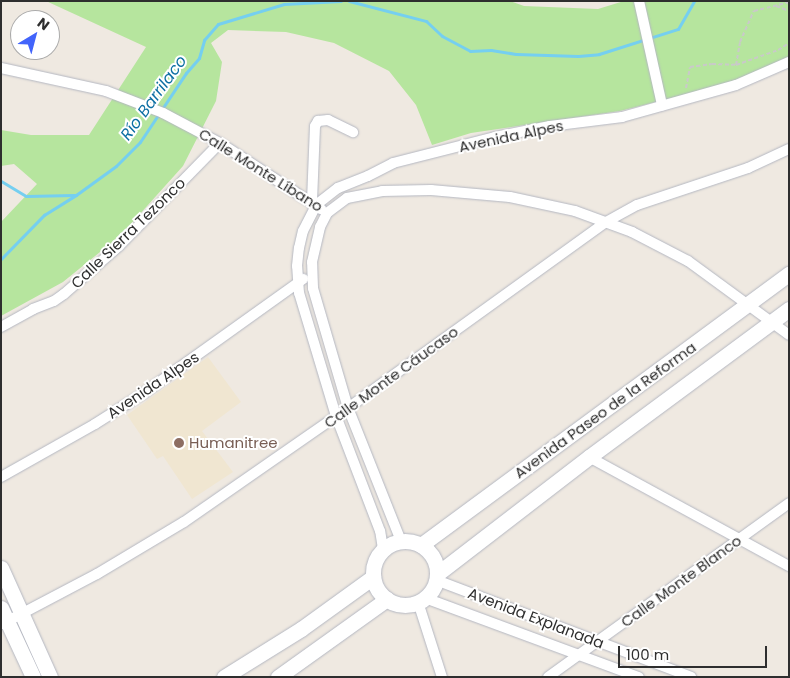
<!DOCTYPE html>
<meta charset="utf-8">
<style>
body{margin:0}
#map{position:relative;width:790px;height:678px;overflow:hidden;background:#efe9e1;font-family:Poppins,sans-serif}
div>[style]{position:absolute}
.education>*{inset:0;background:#f0e6d1}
.green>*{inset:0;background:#b6e59e}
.stream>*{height:3px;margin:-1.5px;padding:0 1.5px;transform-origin:1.5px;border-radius:1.5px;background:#75cff0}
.path>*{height:2px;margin-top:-1px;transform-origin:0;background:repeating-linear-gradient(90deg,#c9c9c9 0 4px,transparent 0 6.5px)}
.roads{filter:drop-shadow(0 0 1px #b4b7c1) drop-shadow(0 0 1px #b4b7c1)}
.street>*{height:10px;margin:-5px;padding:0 5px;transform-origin:5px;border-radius:5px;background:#fff}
.secondary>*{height:15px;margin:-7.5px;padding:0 7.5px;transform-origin:7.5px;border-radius:7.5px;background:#fff}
.secondary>.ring{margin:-7.5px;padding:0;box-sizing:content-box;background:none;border:15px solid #fff;border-radius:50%}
.dots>*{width:14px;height:14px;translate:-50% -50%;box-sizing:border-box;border:2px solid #fff;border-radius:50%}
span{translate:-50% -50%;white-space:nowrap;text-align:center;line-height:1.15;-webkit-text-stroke:4px #fff;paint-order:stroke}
.street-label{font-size:15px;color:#2e2e2e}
.education-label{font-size:15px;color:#785e54}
.left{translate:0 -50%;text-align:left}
.water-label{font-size:16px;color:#0d6fa3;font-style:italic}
.frame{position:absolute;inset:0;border:2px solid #2e2e2e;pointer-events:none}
.north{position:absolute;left:10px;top:10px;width:50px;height:50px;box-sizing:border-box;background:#fff;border:1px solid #ababab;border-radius:50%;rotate:37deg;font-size:14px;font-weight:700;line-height:20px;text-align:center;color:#2e2e2e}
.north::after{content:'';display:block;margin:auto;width:18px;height:22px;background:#4264fb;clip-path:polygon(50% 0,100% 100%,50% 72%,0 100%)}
.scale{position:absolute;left:618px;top:646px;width:149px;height:22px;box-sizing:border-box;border:2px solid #2e2e2e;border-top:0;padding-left:6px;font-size:15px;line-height:18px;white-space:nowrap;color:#2e2e2e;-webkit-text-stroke:4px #fff;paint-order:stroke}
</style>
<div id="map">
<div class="education">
<i style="clip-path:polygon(208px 357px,241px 402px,202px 431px,233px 472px,192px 499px,163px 456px,157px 459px,127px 415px)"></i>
</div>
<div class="green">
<i style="clip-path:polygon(46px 1px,510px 1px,524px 6px,598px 9px,624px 1px,789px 1px,789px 57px,735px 82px,620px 111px,471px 133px,432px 145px,416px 105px,389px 71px,334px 43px,286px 32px,228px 30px,211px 43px,222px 62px,216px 101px,183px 166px,121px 235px,63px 282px,1px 316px,1px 222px,37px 184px,14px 164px,1px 166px,1px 130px,31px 135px,89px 135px,146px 47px)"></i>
</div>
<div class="stream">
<i style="left:349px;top:1px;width:80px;rotate:14.6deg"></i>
<i style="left:426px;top:21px;width:22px;rotate:43deg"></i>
<i style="left:442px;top:36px;width:32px;rotate:28deg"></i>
<i style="left:470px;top:51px;width:21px;rotate:-3deg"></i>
<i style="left:491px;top:50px;width:25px;rotate:9deg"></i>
<i style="left:516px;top:54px;width:62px;rotate:1.8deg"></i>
<i style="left:578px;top:56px;width:21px;rotate:-5deg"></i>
<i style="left:599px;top:54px;width:83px;rotate:-17.6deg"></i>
<i style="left:678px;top:29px;width:32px;rotate:-60deg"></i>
<i style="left:1px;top:181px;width:29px;rotate:31deg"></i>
<i style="left:26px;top:196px;width:48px;rotate:-1.2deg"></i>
<i style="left:1px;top:259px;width:62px;rotate:-45.7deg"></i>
<i style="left:44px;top:215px;width:38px;rotate:-32deg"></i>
<i style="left:76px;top:195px;width:49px;rotate:-35.9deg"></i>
<i style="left:116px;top:166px;width:34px;rotate:-45deg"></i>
<i style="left:140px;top:142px;width:83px;rotate:-56.3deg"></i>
<i style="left:186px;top:73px;width:20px;rotate:-49deg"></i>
<i style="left:199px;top:58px;width:19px;rotate:-74deg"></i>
<i style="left:204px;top:40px;width:21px;rotate:-49deg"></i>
<i style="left:218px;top:24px;width:69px;rotate:-16.9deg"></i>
<i style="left:284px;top:4px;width:57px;rotate:-3deg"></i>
</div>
<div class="path">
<i style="left:776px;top:6px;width:14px;rotate:21deg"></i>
<i style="left:736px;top:65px;width:45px;rotate:-19.7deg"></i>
<i style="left:778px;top:50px;width:13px;rotate:-32deg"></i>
<i style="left:686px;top:88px;width:21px;rotate:-79deg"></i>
<i style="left:690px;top:67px;width:22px;rotate:-8deg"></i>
<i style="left:712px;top:64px;width:24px;rotate:2deg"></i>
<i style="left:736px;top:65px;width:23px;rotate:-80deg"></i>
<i style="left:740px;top:42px;width:34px;rotate:-66deg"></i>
<i style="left:754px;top:11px;width:36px;rotate:-14deg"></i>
</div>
<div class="roads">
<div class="street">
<i style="left:639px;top:1px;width:107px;rotate:77.5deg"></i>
<i style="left:1px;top:68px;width:107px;rotate:12.4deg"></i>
<i style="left:106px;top:91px;width:61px;rotate:21.1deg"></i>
<i style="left:163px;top:113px;width:64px;rotate:27.8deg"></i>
<i style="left:220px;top:143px;width:121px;rotate:33.2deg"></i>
<i style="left:312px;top:201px;width:75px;rotate:-87.7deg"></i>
<i style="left:315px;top:126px;width:6px;rotate:-59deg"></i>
<i style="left:318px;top:121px;width:10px;rotate:-6deg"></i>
<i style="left:328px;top:120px;width:28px;rotate:26deg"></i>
<i style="left:1px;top:327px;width:37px;rotate:-29deg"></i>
<i style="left:33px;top:309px;width:22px;rotate:-21deg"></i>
<i style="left:54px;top:301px;width:12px;rotate:-35deg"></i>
<i style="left:64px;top:294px;width:73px;rotate:-41.1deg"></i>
<i style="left:119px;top:246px;width:144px;rotate:-45.6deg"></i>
<i style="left:589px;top:457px;width:228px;rotate:28.6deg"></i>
<i style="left:1px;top:477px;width:108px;rotate:-29.4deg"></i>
<i style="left:95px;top:424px;width:58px;rotate:-32.3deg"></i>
<i style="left:144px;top:393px;width:196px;rotate:-35.6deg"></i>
<i style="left:401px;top:541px;width:143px;rotate:-111.7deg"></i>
<i style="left:348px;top:408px;width:125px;rotate:-106.3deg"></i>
<i style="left:313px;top:288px;width:26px;rotate:-92deg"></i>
<i style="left:312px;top:262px;width:36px;rotate:-77deg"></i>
<i style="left:320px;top:227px;width:16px;rotate:-63deg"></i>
<i style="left:327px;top:213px;width:25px;rotate:-37deg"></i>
<i style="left:347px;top:198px;width:36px;rotate:-11deg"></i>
<i style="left:382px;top:191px;width:49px;rotate:-1.2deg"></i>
<i style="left:431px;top:190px;width:79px;rotate:5.1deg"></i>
<i style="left:510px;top:197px;width:66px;rotate:12.2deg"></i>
<i style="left:575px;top:211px;width:61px;rotate:20.2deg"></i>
<i style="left:632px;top:232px;width:63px;rotate:27.4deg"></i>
<i style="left:688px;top:261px;width:125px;rotate:36.2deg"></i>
<i style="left:383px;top:549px;width:18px;rotate:-99deg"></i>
<i style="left:380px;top:531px;width:123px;rotate:-110.9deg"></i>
<i style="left:336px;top:416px;width:128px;rotate:-106.7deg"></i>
<i style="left:299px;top:293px;width:27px;rotate:-94deg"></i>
<i style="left:297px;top:266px;width:18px;rotate:-84deg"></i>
<i style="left:299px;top:248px;width:17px;rotate:-77deg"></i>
<i style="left:303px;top:231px;width:29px;rotate:-63deg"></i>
<i style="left:316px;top:205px;width:28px;rotate:-38deg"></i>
<i style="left:338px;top:188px;width:32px;rotate:-22deg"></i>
<i style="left:368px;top:176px;width:28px;rotate:-27deg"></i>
<i style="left:393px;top:163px;width:105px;rotate:-14.3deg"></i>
<i style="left:495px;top:137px;width:56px;rotate:-11.3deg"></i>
<i style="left:550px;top:126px;width:73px;rotate:-7.1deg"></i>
<i style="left:622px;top:117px;width:118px;rotate:-15.7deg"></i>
<i style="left:736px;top:85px;width:58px;rotate:-23.5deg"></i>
<i style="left:436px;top:580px;width:273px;rotate:20.8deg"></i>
<i style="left:425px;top:598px;width:228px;rotate:20.3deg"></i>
<i style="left:418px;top:602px;width:79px;rotate:72.3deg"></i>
<i style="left:2px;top:624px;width:107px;rotate:-27.8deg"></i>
<i style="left:97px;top:574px;width:101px;rotate:-30.9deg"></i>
<i style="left:184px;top:522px;width:200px;rotate:-34.8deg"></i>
<i style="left:348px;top:408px;width:318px;rotate:-35.8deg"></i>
<i style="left:606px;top:222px;width:35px;rotate:-29deg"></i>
<i style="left:637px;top:205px;width:117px;rotate:-18.4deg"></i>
<i style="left:748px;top:168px;width:45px;rotate:-24.9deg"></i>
<i style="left:548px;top:677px;width:297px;rotate:-35.8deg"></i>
</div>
<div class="secondary">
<i class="ring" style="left:373px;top:541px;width:49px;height:49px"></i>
<i style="left:421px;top:545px;width:457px;rotate:-36.4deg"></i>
<i style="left:1px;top:568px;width:120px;rotate:65.8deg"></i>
<i style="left:437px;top:574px;width:192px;rotate:-37.6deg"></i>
<i style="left:589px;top:457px;width:249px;rotate:-36.5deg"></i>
<i style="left:1px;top:608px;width:76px;rotate:65.1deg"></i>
<i style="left:224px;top:677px;width:91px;rotate:-31.9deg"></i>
<i style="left:301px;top:629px;width:89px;rotate:-35.8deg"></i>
<i style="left:278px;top:677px;width:134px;rotate:-35.6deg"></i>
</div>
</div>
<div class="dots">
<i style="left:179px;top:443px;background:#8d6e63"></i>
</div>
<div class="street-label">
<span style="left:511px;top:136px;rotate:-12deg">Avenida Alpes</span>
<span style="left:261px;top:170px;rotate:32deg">Calle Monte Líbano</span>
<span style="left:128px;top:233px;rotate:-44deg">Calle Sierra Tezonco</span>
<span style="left:391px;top:377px;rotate:-36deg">Calle Monte Cáucaso</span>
<span style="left:153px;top:385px;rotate:-34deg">Avenida Alpes</span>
<span style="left:605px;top:410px;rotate:-36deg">Avenida Paseo de la Reforma</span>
<span style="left:681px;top:581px;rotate:-36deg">Calle Monte Blanco</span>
<span style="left:536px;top:618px;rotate:21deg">Avenida Explanada</span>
</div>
<div class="education-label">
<span class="left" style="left:189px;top:443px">Humanitree</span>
</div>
<div class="water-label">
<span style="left:154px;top:98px;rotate:-54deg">Río Barrilaco</span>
</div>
<div class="frame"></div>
<div class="north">N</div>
<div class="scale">100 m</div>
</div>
